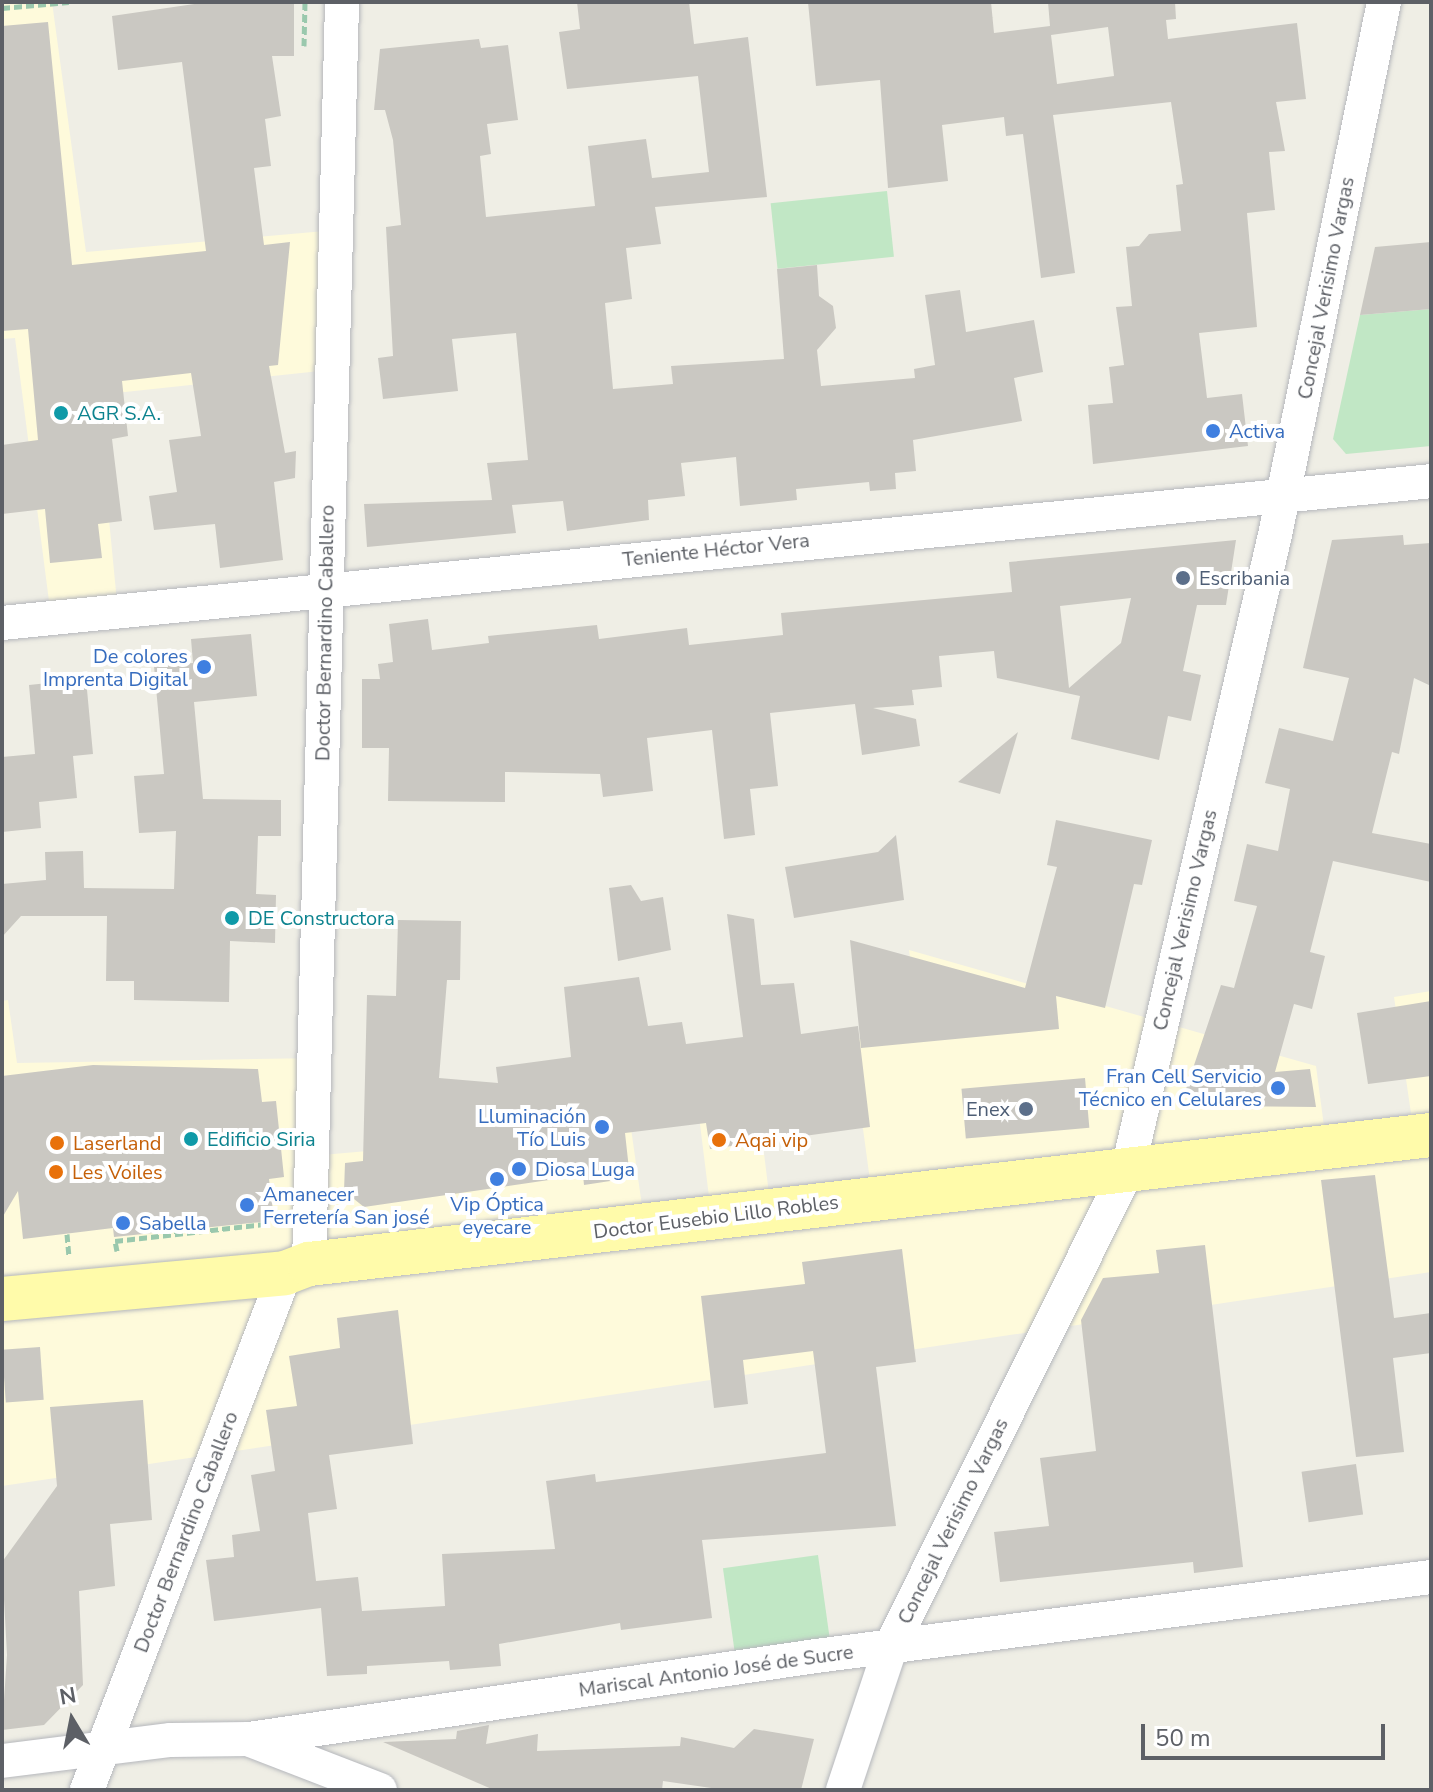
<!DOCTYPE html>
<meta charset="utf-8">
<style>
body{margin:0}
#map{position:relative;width:1433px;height:1792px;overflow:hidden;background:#efeee5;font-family:"Nunito Sans",sans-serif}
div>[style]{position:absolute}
.commercial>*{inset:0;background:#fefadb}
.green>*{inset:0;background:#c1e7c5;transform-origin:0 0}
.building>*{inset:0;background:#cac8c2;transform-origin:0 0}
.path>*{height:5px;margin-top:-2.5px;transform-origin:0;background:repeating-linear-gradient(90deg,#9ac8ad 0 8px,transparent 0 12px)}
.roads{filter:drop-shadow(0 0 2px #b5b7bc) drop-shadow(0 0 2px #b5b7bc)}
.minor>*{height:34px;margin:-17px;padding:0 17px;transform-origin:17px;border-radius:17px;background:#fff}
.major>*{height:44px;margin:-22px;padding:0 22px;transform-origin:22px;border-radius:22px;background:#fffbaa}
.dots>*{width:22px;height:22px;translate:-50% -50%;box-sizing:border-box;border:4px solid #fff;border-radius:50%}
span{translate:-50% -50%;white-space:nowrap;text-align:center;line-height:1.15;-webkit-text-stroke:8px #fff;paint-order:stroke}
.street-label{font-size:20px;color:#5d6066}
.culture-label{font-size:20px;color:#0d838f}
.left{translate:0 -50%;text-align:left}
.shop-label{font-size:20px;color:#366cbe}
.right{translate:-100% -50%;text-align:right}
.service-label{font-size:20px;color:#4e5e75}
.food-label{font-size:20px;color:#c56008}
.frame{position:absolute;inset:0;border:4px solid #5d6066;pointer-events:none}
.north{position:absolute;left:32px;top:1680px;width:80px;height:80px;-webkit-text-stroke:6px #fff;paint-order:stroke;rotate:350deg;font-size:22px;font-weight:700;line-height:32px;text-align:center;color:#5d6066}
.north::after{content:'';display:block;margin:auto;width:28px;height:36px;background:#5d6066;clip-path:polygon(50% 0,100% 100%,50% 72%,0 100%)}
.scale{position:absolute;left:1141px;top:1724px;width:244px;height:36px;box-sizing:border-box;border:4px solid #5d6066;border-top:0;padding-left:10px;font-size:24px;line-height:28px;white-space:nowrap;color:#5d6066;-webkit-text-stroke:6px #fff;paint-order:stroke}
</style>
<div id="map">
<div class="commercial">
<i style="clip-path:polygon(2px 2px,52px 2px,86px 252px,325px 231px,320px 371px,97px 395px,117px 602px,50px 609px,15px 338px,2px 339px)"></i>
<i style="clip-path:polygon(909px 950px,1316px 1066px,1325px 1134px,1413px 1127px,1394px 997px,1431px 991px,1431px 1272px,2px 1486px,2px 1001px,8px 1000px,17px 1063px,322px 1058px,322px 1155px,572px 1133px,624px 1079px,643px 1213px,710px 1205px,698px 1108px,758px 1105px,770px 1202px,871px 1188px,851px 1040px,919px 1031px)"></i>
</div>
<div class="green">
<i style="left:887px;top:191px;width:66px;height:117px;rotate:84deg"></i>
<i style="clip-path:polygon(1431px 309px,1431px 446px,1346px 454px,1333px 439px,1360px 315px)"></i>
<i style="left:818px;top:1555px;width:83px;height:96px;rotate:82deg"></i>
</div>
<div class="building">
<i style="clip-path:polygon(208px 2px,294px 2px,294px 56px,272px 56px,281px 116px,265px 119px,271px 166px,254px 168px,264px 245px,290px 242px,278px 365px,269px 366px,285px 453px,296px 451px,295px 478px,274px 482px,283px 560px,220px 568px,215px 524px,154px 530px,149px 496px,177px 492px,169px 440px,201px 436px,191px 373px,122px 381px,128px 436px,112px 439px,122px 521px,98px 524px,102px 558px,50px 563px,45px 509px,2px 514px,2px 445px,38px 440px,28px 329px,2px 331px,2px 26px,48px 22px,72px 265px,206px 251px,182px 62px,118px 70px,112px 16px)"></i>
<i style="clip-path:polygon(577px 2px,689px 2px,694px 44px,748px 37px,767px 197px,655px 207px,661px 244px,626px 248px,632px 299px,605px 303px,613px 389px,673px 384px,671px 366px,784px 359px,777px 269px,817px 265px,819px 296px,833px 306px,836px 328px,817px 350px,821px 386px,915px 378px,914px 369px,935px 365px,925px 295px,960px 290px,966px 332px,1034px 320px,1043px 372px,1014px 378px,1022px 421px,913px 440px,916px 471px,895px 473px,896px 489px,870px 491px,869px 482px,796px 489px,797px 500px,740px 506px,736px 457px,681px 463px,685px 496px,648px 500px,649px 520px,567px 531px,563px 501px,512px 505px,516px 533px,367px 547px,364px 504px,492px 500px,487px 463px,528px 460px,516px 333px,452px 339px,458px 391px,383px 399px,378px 358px,393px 356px,386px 227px,401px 225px,393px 140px,385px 110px,374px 110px,380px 49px,479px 39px,481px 48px,508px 45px,518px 120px,487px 124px,491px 154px,480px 156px,486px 217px,595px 206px,588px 146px,646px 139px,652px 178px,709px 172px,698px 76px,567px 89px,559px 32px,580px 29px)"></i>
<i style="clip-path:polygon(evenodd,808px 2px,991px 2px,994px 33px,1050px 26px,1048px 2px,1175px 2px,1176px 19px,1166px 20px,1168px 39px,1297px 23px,1306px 99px,1276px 102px,1285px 151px,1269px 152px,1275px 210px,1247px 213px,1257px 327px,1199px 333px,1207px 398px,1242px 394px,1248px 446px,1093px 464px,1088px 405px,1113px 403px,1109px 367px,1124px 365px,1116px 307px,1132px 306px,1126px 247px,1139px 246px,1149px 234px,1181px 231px,1176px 185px,1183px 184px,1171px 102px,1053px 115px,1075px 273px,1041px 278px,1023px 134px,1006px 136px,1004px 117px,942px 125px,948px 181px,888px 188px,880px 80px,816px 86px,808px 2px,1108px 27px,1114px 76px,1057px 84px,1051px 35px,1108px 27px)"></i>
<i style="clip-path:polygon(1431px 242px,1431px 309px,1360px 315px,1375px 247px)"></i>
<i style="clip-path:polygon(1403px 535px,1404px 545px,1431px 543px,1431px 686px,1414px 678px,1399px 754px,1392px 752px,1372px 833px,1431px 844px,1431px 882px,1333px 861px,1310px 952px,1325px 956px,1312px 1009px,1294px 1004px,1275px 1072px,1310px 1069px,1316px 1107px,1202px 1106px,1186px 1089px,1221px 985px,1234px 988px,1257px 906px,1234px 901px,1247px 844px,1278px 851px,1290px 789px,1265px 783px,1279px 728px,1333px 741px,1349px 678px,1303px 668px,1332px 540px)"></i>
<i style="clip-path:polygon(evenodd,1236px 540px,1226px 605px,1197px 605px,1183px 671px,1201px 675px,1191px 721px,1168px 716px,1159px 760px,1071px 739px,1080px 696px,997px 678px,994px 651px,939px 656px,942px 687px,912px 690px,914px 705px,873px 708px,916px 719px,920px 746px,862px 755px,855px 704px,770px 713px,778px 786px,750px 789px,755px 835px,724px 839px,712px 730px,647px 738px,653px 791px,603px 797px,600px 774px,505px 772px,505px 802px,388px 801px,389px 748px,362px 748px,362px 679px,380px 679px,378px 664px,393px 662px,389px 624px,428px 619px,432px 650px,489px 643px,488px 636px,597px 625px,599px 639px,687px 628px,689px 645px,783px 635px,781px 613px,1012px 592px,1009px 562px,1236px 540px,1131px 598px,1121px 643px,1069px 688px,1060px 606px,1131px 598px)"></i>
<i style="clip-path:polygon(251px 634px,257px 696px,194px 702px,203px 799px,281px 800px,281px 836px,258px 836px,256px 894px,276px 895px,275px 943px,230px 941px,229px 1002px,134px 1000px,134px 981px,106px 981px,107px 916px,21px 916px,2px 937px,2px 884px,46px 880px,45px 852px,83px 851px,84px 888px,174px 889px,176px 831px,139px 833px,134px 776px,164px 774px,154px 666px,193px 663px,191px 639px)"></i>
<i style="clip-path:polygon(86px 679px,93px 754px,73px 756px,77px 798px,39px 802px,41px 828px,2px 832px,2px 757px,35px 754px,29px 685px)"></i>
<i style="clip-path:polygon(1018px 732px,1000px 794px,958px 782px)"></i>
<i style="clip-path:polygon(1056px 820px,1152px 840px,1142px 885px,1134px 884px,1105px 1008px,1056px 996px,1059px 1029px,861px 1048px,850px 940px,1025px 988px,1057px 867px,1047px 865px)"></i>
<i style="clip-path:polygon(896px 835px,904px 900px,794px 918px,785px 867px,878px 852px)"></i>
<i style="clip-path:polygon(631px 885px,641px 901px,663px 897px,671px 950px,618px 961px,609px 888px)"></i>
<i style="clip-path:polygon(727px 914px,754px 919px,761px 985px,794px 983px,801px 1034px,858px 1026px,870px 1127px,710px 1149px,706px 1123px,625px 1133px,630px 1178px,584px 1185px,583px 1175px,364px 1207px,344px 1191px,345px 1163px,363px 1161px,367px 995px,396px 996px,398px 920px,461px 921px,460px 980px,447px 980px,439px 1078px,498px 1083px,496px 1067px,571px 1057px,564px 987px,639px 977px,648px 1026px,682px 1022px,686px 1044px,743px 1037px)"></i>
<i style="clip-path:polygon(1431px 1001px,1431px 1076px,1368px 1084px,1357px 1013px)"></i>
<i style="clip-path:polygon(93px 1065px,258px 1069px,262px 1102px,276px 1101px,284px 1177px,269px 1179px,273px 1210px,262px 1222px,114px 1237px,113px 1228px,23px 1239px,18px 1191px,2px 1218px,2px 1076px)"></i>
<i style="left:1085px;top:1078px;width:50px;height:124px;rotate:85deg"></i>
<i style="clip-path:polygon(1375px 1175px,1394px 1318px,1431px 1313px,1431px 1353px,1393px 1358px,1404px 1452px,1356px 1457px,1321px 1180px)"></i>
<i style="clip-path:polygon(1205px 1245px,1243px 1567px,1194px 1573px,1193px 1562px,1000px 1582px,994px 1532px,1049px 1526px,1040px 1458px,1096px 1451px,1081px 1320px,1103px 1278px,1159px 1273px,1156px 1250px)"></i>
<i style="clip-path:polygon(902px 1249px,916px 1362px,876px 1367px,896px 1526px,702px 1540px,712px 1618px,621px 1630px,620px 1623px,499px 1644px,501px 1666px,450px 1670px,449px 1661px,367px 1666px,367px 1674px,327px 1676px,321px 1608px,214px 1621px,206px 1560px,234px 1557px,232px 1535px,260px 1531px,251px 1475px,275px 1471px,266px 1410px,297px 1406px,289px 1356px,340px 1348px,337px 1318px,398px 1310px,413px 1444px,329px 1455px,337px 1509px,308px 1513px,316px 1581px,358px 1577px,362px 1611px,445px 1606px,442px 1554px,555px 1549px,546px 1481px,595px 1474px,596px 1482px,826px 1453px,813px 1351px,743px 1360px,748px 1404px,714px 1408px,701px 1296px,805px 1284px,802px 1262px)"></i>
<i style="left:40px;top:1347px;width:53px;height:38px;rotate:86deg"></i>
<i style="clip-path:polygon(143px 1400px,152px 1520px,110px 1524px,115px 1586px,79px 1591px,83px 1685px,44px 1725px,2px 1730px,7px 1655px,2px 1562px,57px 1486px,50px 1407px)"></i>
<i style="left:1356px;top:1464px;width:51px;height:55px;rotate:82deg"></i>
<i style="clip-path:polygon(489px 1725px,486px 1744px,538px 1734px,537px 1751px,680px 1746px,681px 1737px,734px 1748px,754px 1729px,814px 1739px,801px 1790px,725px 1790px,663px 1781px,662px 1790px,494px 1790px,383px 1742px,456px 1739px,457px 1731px)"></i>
</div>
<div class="path">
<i style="left:2px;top:8px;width:67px;rotate:-5.1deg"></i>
<i style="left:304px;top:46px;width:44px;rotate:-88.7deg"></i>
<i style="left:67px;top:1234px;width:23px;rotate:85deg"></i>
<i style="left:117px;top:1251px;width:10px;rotate:-101deg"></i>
<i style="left:115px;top:1241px;width:150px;rotate:-6.5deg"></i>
<i style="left:264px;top:1224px;width:21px;rotate:-49deg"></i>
</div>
<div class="roads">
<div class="minor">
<i style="left:2px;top:623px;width:1436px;rotate:-5.67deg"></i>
<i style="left:309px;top:1264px;width:1262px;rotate:-88.5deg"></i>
<i style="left:253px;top:1741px;width:136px;rotate:21.1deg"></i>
<i style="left:2px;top:1761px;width:170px;rotate:-7.1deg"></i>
<i style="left:171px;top:1740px;width:78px;rotate:-0.7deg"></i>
<i style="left:249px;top:1739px;width:573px;rotate:-8.33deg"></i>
<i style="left:816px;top:1656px;width:620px;rotate:-7.32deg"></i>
<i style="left:87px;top:1790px;width:554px;rotate:-69.04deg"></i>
<i style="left:843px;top:1790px;width:152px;rotate:-71.6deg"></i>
<i style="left:891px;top:1646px;width:533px;rotate:-63.58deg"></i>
<i style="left:1128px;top:1169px;width:651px;rotate:-76.95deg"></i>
<i style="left:1275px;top:535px;width:544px;rotate:-78.44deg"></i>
</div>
<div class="major">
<i style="left:2px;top:1299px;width:284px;rotate:-5.2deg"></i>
<i style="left:285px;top:1273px;width:26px;rotate:-21deg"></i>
<i style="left:309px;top:1264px;width:1129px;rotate:-6.56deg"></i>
</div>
</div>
<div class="dots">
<i style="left:61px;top:413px;background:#0f9aa8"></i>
<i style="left:1213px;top:431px;background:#3f7fe0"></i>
<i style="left:1183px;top:578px;background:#5c6f8a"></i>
<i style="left:204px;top:667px;background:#3f7fe0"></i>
<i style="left:232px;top:918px;background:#0f9aa8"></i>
<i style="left:1278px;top:1088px;background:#3f7fe0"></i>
<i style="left:1026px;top:1109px;background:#5c6f8a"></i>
<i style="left:602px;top:1127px;background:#3f7fe0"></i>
<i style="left:191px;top:1139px;background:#0f9aa8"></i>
<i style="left:719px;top:1140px;background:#e8710a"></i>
<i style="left:57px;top:1143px;background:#e8710a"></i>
<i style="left:519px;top:1169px;background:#3f7fe0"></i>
<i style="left:56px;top:1172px;background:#e8710a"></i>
<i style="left:497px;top:1179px;background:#3f7fe0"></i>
<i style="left:247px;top:1205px;background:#3f7fe0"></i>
<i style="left:123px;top:1223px;background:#3f7fe0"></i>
</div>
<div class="street-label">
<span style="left:1326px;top:288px;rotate:-79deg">Concejal Verisimo Vargas</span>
<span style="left:716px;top:550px;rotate:-6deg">Teniente Héctor Vera</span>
<span style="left:325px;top:633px;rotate:-89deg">Doctor Bernardino Caballero</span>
<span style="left:1185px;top:920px;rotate:-77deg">Concejal Verisimo Vargas</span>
<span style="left:716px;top:1217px;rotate:-7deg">Doctor Eusebio Lillo Robles</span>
<span style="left:953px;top:1521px;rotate:-64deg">Concejal Verisimo Vargas</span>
<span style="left:186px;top:1532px;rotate:-69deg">Doctor Bernardino Caballero</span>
<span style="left:716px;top:1671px;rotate:-8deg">Mariscal Antonio José de Sucre</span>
</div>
<div class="culture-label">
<span class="left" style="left:77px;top:413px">AGR S.A.</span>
<span class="left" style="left:248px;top:918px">DE Constructora</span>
<span class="left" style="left:207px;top:1139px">Edificio Siria</span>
</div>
<div class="shop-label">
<span class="left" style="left:1229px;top:431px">Activa</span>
<span class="right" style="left:188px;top:668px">De colores<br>Imprenta Digital</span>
<span class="right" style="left:1262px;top:1088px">Fran Cell Servicio<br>Técnico en Celulares</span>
<span class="right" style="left:586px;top:1128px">Lluminación<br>Tío Luis</span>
<span class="left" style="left:535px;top:1169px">Diosa Luga</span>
<span class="left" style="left:263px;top:1206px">Amanecer<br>Ferretería San josé</span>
<span style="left:497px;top:1216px">Vip Óptica<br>eyecare</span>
<span class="left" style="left:139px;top:1223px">Sabella</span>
</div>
<div class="service-label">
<span class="left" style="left:1199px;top:578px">Escribania</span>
<span class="right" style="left:1010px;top:1109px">Enex</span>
</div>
<div class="food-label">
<span class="left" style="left:735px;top:1140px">Aqai vip</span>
<span class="left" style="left:73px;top:1143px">Laserland</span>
<span class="left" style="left:72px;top:1172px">Les Voiles</span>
</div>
<div class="frame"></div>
<div class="north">N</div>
<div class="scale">50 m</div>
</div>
